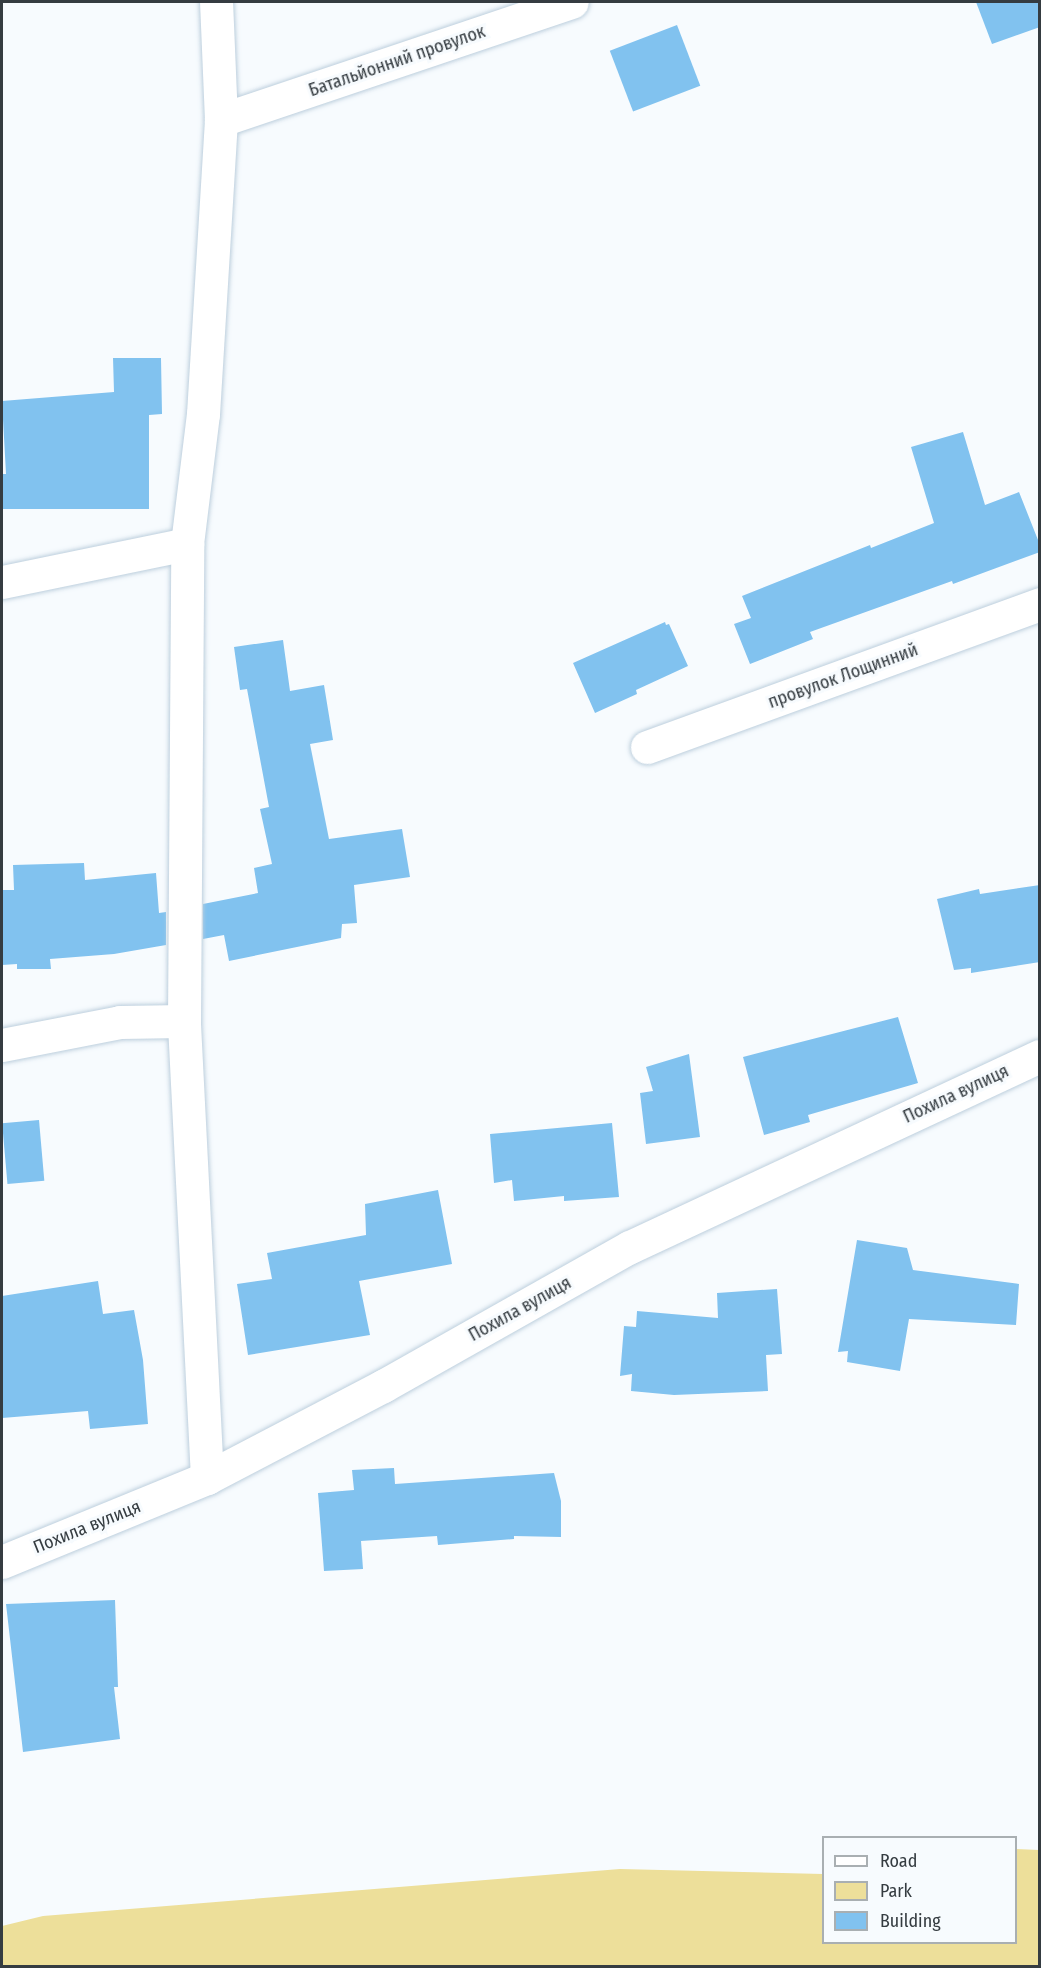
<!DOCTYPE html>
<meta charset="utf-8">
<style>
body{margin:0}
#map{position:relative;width:1041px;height:1968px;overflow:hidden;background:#f7fbfe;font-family:"Fira Sans Condensed",sans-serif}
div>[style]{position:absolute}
.green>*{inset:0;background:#eddf9a}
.building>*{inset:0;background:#81c2ef;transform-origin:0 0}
.roads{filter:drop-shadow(0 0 2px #bdcfdd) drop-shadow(0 0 2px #bdcfdd)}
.street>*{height:33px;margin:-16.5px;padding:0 16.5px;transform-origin:16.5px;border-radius:16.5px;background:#fff}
span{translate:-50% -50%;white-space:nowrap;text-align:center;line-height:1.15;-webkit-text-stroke:6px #f7fbfe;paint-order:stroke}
.street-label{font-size:18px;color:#353c41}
.frame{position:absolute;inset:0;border:3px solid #353c41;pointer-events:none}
.legend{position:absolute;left:822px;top:1836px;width:195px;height:108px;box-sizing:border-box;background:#f7fbfe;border:2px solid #a9afb2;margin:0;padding:8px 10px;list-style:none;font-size:18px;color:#353c41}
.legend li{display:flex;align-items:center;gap:12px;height:30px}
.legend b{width:30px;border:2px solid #a9afb2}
</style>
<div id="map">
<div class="green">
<i style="clip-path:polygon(1016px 1849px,1039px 1850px,1039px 1966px,2px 1966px,2px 1926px,43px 1916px,620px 1869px,823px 1874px,824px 1942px,1016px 1942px)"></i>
</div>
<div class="building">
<i style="clip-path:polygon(976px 2px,1040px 2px,1040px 27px,992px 44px)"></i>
<i style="left:677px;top:25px;width:65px;height:72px;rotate:69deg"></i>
<i style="clip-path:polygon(113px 358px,161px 358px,162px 414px,149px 415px,149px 509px,2px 509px,2px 474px,6px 474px,2px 401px,114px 392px)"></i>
<i style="clip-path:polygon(963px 432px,985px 505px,1019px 492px,1040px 545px,1040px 552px,953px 584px,952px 581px,810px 632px,813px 639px,750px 664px,734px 624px,751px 618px,742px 596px,870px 545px,871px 548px,934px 523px,911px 447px)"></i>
<i style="clip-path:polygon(665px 622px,666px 625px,669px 624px,688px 666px,636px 690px,637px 694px,595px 713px,573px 663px)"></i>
<i style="clip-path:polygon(283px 640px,290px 691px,324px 685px,333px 740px,310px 744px,329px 839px,402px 829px,410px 877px,354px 885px,357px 923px,342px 924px,341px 938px,229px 961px,224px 935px,203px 939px,203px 904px,258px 893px,254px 868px,272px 864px,260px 809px,269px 807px,247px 689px,240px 690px,234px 647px)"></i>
<i style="clip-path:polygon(84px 863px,85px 880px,156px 873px,159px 913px,166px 912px,166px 945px,114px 954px,50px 959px,51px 969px,17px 969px,17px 964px,2px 965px,2px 890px,14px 890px,13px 865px)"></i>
<i style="clip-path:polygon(1040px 885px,1040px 962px,971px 973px,971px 968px,954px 970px,937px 899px,979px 889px,980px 894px)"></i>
<i style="clip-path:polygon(898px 1017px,918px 1083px,808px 1115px,810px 1122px,764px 1135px,743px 1057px)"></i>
<i style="clip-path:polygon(689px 1054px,700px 1137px,646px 1144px,640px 1093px,653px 1091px,646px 1067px)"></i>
<i style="left:39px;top:1120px;width:61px;height:37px;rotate:85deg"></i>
<i style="clip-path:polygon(612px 1123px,619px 1197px,564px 1201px,564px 1196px,514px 1201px,512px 1180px,494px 1183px,490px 1134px)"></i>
<i style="clip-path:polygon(438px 1190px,452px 1264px,359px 1281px,370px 1335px,248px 1355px,237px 1284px,272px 1279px,267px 1253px,366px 1235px,365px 1204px)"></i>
<i style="clip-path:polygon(857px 1240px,907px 1248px,913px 1270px,1019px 1284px,1016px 1325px,909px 1319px,900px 1371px,847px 1362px,848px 1351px,838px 1352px)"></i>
<i style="clip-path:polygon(98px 1281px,103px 1314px,134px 1310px,143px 1360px,148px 1424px,90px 1429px,88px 1411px,2px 1418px,2px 1296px)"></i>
<i style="clip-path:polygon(777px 1289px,782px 1354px,766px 1355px,768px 1391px,674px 1395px,631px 1391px,632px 1374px,620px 1376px,624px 1326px,636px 1327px,637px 1311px,718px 1318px,717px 1293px)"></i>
<i style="clip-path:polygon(394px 1468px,395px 1484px,554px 1473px,561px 1501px,561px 1537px,514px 1536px,514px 1539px,438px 1545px,437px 1536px,361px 1541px,363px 1569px,324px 1571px,318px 1493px,354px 1490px,352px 1470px)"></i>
<i style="clip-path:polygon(115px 1600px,118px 1687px,114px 1687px,120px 1739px,23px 1752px,6px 1604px)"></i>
</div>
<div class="roads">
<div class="street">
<i style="left:221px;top:120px;width:370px;rotate:-18.6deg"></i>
<i style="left:2px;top:582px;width:189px;rotate:-11.6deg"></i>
<i style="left:647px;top:747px;width:418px;rotate:-20deg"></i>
<i style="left:2px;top:1045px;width:120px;rotate:-11deg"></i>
<i style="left:120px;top:1022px;width:64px;rotate:-0.9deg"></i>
<i style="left:207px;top:1478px;width:458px;rotate:-92.9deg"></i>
<i style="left:184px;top:1021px;width:477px;rotate:-89.6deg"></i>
<i style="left:187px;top:544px;width:131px;rotate:-83deg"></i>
<i style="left:203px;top:414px;width:295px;rotate:-86.5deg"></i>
<i style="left:221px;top:120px;width:118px;rotate:-92.4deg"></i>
<i style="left:2px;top:1562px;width:222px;rotate:-22.3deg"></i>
<i style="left:207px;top:1478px;width:199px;rotate:-27.6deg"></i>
<i style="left:383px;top:1386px;width:283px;rotate:-29.4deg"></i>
<i style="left:630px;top:1247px;width:452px;rotate:-25deg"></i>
</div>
</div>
<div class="street-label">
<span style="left:397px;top:61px;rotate:-19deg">Батальйонний провулок</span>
<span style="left:843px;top:676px;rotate:-20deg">провулок Лощинний</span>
<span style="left:956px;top:1094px;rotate:-25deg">Похила вулиця</span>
<span style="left:520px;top:1309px;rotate:-29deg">Похила вулиця</span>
<span style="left:87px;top:1527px;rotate:-22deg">Похила вулиця</span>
</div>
<div class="frame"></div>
<ul class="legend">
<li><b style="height:8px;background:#fff"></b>Road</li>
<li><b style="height:16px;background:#eddf9a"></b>Park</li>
<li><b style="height:16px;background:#81c2ef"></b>Building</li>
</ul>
</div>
